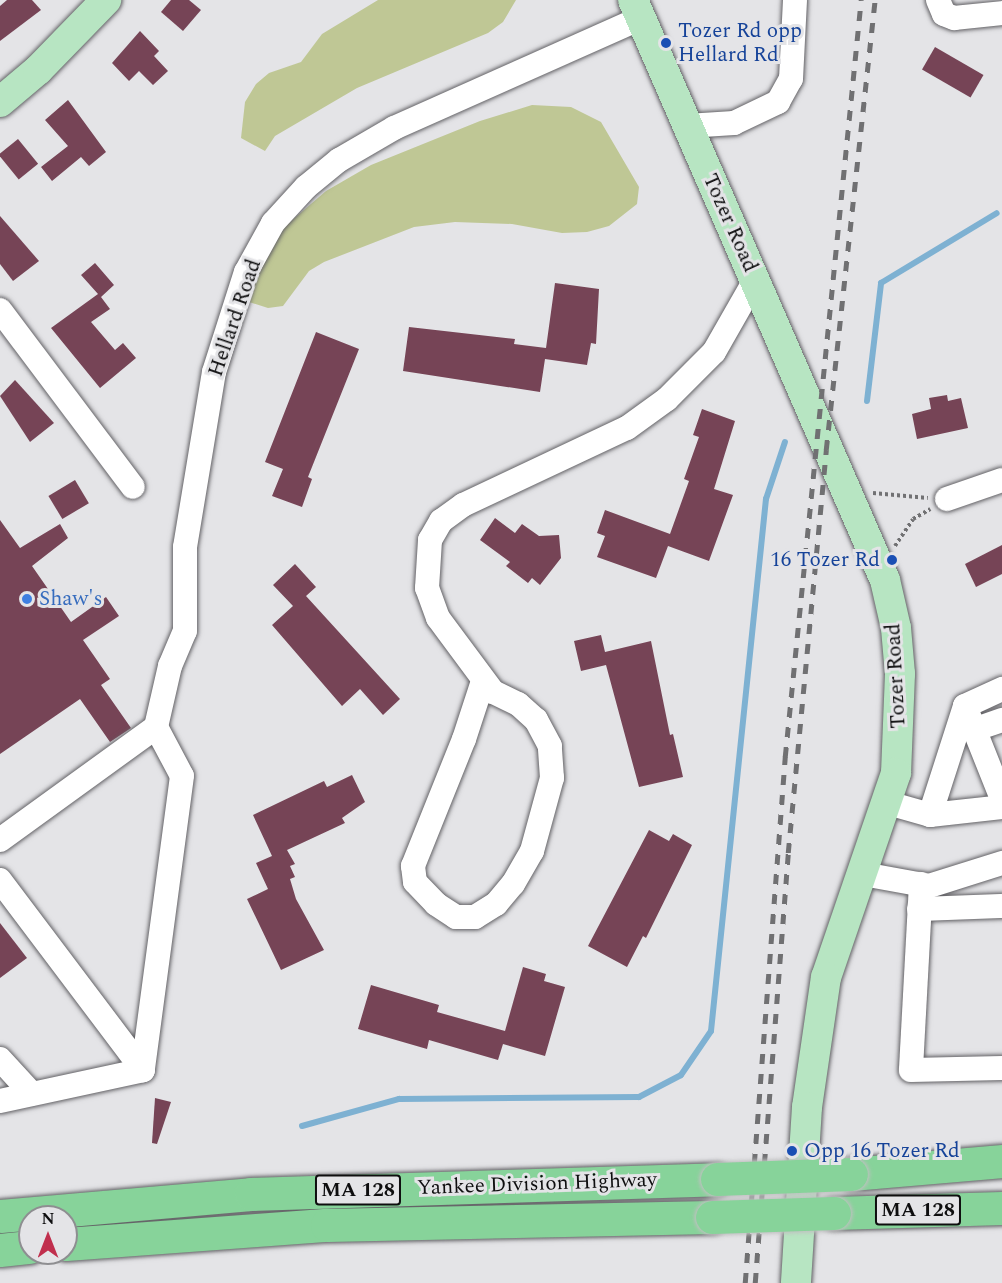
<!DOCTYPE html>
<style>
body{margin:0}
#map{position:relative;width:1002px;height:1283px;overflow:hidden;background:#e4e4e7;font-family:Spectral,serif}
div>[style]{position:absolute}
.green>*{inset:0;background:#bfc795}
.stream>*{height:6px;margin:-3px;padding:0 3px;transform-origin:3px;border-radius:3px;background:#7eb1d2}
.building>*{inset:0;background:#764456;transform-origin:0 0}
.path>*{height:4px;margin-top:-2px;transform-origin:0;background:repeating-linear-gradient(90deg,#717173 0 3px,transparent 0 6px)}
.roads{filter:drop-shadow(0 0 2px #636266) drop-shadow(0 0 2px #636266)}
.minor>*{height:24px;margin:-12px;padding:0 12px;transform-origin:12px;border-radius:12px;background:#fff}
.major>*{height:30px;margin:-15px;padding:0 15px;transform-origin:15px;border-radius:15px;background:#b7e5c2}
.highway>*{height:33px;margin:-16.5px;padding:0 16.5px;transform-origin:16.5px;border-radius:16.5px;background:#87d39a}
.rail>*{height:4.5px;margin-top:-2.25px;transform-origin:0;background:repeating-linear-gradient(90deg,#707072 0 10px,transparent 0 20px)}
.bridges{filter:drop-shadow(0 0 2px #c0c0c1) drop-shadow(0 0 2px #c0c0c1)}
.highway-bridge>*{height:33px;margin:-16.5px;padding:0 16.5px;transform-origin:16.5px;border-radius:16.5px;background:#87d39a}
.dots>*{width:16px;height:16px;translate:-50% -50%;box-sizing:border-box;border:3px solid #e4e4e7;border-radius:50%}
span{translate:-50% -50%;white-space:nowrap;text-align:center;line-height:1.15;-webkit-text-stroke:6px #e4e4e7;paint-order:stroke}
.shield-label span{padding:2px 4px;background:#e4e4e7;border:2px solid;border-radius:4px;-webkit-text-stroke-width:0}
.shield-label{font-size:20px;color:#0e0e0f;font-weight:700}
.transit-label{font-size:21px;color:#164399}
.left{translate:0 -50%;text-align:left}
.right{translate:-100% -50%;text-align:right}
.street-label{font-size:21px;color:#0e0e0f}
.shop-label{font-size:21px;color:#366cbe}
.north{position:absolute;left:18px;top:1205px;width:60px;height:60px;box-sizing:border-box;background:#e4e4e7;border:2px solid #8e8e91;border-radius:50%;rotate:0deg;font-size:16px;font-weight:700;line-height:24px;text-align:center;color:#0e0e0f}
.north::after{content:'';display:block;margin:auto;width:21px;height:27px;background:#c02f4d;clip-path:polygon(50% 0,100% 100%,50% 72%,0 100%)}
</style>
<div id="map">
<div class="green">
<i style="clip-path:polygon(378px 0,516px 0,503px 22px,488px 33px,357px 88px,275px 136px,265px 151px,241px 138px,245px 102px,256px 84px,269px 73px,301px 62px,322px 34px)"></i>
<i style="clip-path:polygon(532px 105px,571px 107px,601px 122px,639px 187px,637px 204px,609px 226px,587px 232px,562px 233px,512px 224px,455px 222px,414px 227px,324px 262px,309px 271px,283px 306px,268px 308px,249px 302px,246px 291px,283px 228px,326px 191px,371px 165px,480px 121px)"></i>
</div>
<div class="stream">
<i style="left:867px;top:401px;width:119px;rotate:-83.2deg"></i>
<i style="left:881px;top:283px;width:135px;rotate:-31.1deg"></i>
<i style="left:302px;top:1126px;width:101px;rotate:-15.6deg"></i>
<i style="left:399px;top:1099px;width:240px;rotate:-0.5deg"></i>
<i style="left:639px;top:1097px;width:47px;rotate:-27.6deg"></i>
<i style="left:681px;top:1075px;width:53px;rotate:-55.7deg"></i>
<i style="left:711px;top:1031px;width:535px;rotate:-84.1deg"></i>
<i style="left:766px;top:499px;width:60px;rotate:-71.6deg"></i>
</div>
<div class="building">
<i style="clip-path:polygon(7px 0,32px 0,41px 10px,0 41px,0 6px)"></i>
<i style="clip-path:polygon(171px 0,189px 0,201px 10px,183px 31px,161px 12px)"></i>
<i style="clip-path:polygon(140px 31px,159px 51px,154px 56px,168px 71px,153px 85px,139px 71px,129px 81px,112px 63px)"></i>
<i style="left:935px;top:47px;width:56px;height:26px;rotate:30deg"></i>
<i style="clip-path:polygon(68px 100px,106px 152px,89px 166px,81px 157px,52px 181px,41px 167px,68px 146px,45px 120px)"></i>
<i style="left:18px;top:139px;width:32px;height:25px;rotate:51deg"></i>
<i style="clip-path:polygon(0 216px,39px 261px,13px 281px,0 264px)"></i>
<i style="clip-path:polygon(95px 263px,114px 285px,101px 297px,110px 309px,91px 322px,115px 350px,123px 343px,136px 358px,100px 388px,51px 328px,98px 294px,81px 275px)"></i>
<i style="clip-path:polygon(555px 283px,599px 289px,596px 344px,591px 343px,587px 365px,545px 359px,540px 392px,403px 371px,409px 327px,515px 339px,514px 344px,546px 348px)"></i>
<i style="clip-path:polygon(316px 332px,359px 349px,308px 477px,312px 479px,302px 507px,272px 496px,283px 469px,265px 462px)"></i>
<i style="clip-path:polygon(15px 380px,54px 423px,30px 442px,0 396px)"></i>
<i style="clip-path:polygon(947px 395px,948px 401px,961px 398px,968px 428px,917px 439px,912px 414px,931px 409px,929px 398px)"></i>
<i style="clip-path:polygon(702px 409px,735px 421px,714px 489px,733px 495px,709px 561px,668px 546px,656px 578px,597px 557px,605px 536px,597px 533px,605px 510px,670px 534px,689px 481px,684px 479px,699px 437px,693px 435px)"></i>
<i style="left:75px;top:480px;width:27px;height:31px;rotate:59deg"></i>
<i style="clip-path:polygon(495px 518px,515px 533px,522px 524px,539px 536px,559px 535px,561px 558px,540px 585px,532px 578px,528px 583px,506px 566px,510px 562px,480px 540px)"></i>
<i style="clip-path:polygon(0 520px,20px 548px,60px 524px,68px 538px,32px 566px,71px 622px,106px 597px,119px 616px,83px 640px,110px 679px,101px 685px,131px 728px,110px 742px,80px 699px,0 754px)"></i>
<i style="clip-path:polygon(1002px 545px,1002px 574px,976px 587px,965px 564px)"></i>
<i style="clip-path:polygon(295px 564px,316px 587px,306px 596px,400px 699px,383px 715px,360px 689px,342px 706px,272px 625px,293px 606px,273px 585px)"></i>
<i style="clip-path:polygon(601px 635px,605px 652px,651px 641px,670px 735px,673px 734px,683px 777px,639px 787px,606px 665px,581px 671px,574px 641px)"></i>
<i style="clip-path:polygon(352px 775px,365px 802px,342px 818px,345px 823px,287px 850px,295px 864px,290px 866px,295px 877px,290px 879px,296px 899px,324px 950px,281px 970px,247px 899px,268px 889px,256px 863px,272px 856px,253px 815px,324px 781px,327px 787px)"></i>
<i style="clip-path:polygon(649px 830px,669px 841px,673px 834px,692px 845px,646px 938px,643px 936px,627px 967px,588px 946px)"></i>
<i style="clip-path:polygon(0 923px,27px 958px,0 978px)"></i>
<i style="clip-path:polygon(523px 967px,546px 974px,544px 981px,565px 987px,545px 1056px,503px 1044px,498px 1060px,429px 1040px,427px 1049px,358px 1029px,371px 985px,439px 1005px,437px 1012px,505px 1031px)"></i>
<i style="clip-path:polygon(155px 1098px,171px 1102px,157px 1144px,152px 1143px)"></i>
</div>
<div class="path">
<i style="left:873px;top:493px;width:55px;rotate:5.2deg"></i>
<i style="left:895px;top:546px;width:32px;rotate:-56deg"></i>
<i style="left:913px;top:519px;width:20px;rotate:-30deg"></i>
</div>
<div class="roads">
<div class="minor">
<i style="left:938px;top:0;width:15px;rotate:67deg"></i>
<i style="left:944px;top:14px;width:11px;rotate:22deg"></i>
<i style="left:954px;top:18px;width:48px;rotate:-5.9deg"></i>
<i style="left:687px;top:126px;width:47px;rotate:-3.7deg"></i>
<i style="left:734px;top:123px;width:49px;rotate:-25.5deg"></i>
<i style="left:778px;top:102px;width:26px;rotate:-61deg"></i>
<i style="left:791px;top:79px;width:79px;rotate:-87.1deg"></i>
<i style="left:0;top:310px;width:221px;rotate:53.1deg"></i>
<i style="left:947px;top:499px;width:58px;rotate:-19.1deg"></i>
<i style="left:483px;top:681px;width:61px;rotate:108.1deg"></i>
<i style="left:464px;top:739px;width:137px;rotate:111.9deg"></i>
<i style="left:413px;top:866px;width:16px;rotate:83deg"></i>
<i style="left:415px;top:882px;width:30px;rotate:46deg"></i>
<i style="left:436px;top:904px;width:24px;rotate:33deg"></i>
<i style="left:456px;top:917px;width:19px"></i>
<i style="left:475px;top:917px;width:25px;rotate:-32deg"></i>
<i style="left:496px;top:904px;width:26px;rotate:-50deg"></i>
<i style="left:513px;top:884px;width:38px;rotate:-60deg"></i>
<i style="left:532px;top:851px;width:76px;rotate:-74.7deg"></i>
<i style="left:552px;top:778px;width:32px;rotate:-94deg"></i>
<i style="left:550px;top:746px;width:30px;rotate:-118deg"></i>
<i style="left:536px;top:720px;width:24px;rotate:-138deg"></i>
<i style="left:518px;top:704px;width:28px;rotate:-154deg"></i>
<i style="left:493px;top:692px;width:92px;rotate:-126.6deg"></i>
<i style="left:438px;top:618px;width:32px;rotate:-110deg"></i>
<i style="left:427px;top:588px;width:48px;rotate:-86.4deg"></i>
<i style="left:430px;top:540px;width:22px;rotate:-60deg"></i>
<i style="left:441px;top:521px;width:27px;rotate:-36deg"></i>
<i style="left:463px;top:505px;width:181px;rotate:-25.2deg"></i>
<i style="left:627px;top:428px;width:49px;rotate:-35.9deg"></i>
<i style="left:667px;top:399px;width:66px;rotate:-45deg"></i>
<i style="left:714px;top:352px;width:83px;rotate:-60.3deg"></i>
<i style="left:965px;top:706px;width:100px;rotate:68.3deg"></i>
<i style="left:156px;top:727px;width:63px;rotate:-77.1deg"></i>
<i style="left:170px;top:666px;width:38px;rotate:-67deg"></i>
<i style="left:185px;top:631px;width:84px;rotate:-90deg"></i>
<i style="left:185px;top:547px;width:177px;rotate:-80.6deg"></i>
<i style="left:214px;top:372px;width:105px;rotate:-72.3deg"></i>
<i style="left:246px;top:272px;width:56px;rotate:-61.1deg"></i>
<i style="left:273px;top:223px;width:49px;rotate:-47.5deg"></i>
<i style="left:306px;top:187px;width:43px;rotate:-39.3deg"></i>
<i style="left:339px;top:160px;width:64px;rotate:-30.2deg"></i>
<i style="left:394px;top:128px;width:270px;rotate:-24deg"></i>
<i style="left:976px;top:729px;width:28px;rotate:-19deg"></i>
<i style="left:888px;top:803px;width:44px;rotate:15.9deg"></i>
<i style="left:930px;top:815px;width:72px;rotate:-6.3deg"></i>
<i style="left:930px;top:815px;width:114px;rotate:-72.2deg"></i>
<i style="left:965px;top:706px;width:41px;rotate:-24.7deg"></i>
<i style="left:0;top:840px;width:193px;rotate:-35.9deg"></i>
<i style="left:156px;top:727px;width:55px;rotate:62deg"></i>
<i style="left:182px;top:776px;width:297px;rotate:97.6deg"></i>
<i style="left:143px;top:1070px;width:238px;rotate:-127deg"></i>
<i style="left:863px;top:874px;width:67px;rotate:10.3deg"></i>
<i style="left:929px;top:886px;width:77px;rotate:-17.5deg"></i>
<i style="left:921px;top:884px;width:186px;rotate:93.1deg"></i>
<i style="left:911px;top:1070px;width:91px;rotate:-1.3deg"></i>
<i style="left:919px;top:909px;width:83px;rotate:-2.1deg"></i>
<i style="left:0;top:1059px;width:47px;rotate:47.6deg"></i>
<i style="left:0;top:1101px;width:146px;rotate:-12.2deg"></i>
</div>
<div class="major">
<i style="left:633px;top:0;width:632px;rotate:66.52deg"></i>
<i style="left:885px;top:580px;width:49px;rotate:77.1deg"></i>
<i style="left:896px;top:628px;width:46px;rotate:85deg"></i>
<i style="left:900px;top:674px;width:99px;rotate:92.3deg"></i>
<i style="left:896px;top:773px;width:216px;rotate:108.9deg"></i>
<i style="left:826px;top:977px;width:131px;rotate:98.3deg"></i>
<i style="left:807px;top:1107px;width:176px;rotate:93.6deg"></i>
<i style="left:0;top:102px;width:50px;rotate:-40.1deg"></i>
<i style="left:38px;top:70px;width:98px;rotate:-45.8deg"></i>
</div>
<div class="highway">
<i style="left:851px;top:1174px;width:152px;rotate:-4.9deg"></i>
<i style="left:834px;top:1213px;width:168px;rotate:-1.7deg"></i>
<i style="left:0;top:1216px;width:252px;rotate:-5deg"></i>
<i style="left:251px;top:1194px;width:466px;rotate:-1.8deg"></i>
<i style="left:66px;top:1244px;width:262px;rotate:-4.2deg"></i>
<i style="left:327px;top:1225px;width:385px;rotate:-1.2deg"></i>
<i style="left:0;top:1250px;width:30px;rotate:-6deg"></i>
</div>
</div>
<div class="rail">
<i style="left:745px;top:1283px;width:528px;rotate:-85.65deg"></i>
<i style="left:785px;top:757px;width:761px;rotate:-84.27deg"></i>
<i style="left:755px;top:1283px;width:431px;rotate:-85.6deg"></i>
<i style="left:788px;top:853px;width:405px;rotate:-84.6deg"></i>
<i style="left:826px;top:450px;width:453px;rotate:-83.8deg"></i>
</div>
<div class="bridges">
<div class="highway-bridge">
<i style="left:717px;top:1179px;width:134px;rotate:-2.1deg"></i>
<i style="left:712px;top:1217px;width:122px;rotate:-1.9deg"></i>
</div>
</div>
<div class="dots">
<i style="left:666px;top:43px;background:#1a4fb4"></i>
<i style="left:892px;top:560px;background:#1a4fb4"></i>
<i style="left:27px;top:599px;background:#3f7fe0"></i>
<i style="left:792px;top:1151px;background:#1a4fb4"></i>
</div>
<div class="shield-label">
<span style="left:358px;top:1190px">MA 128</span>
<span style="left:918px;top:1210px">MA 128</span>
</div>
<div class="transit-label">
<span class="left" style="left:678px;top:43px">Tozer Rd opp<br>Hellard Rd</span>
<span class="right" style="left:880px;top:560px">16 Tozer Rd</span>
<span class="left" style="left:804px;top:1151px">Opp 16 Tozer Rd</span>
</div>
<div class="street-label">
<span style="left:730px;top:223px;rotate:66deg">Tozer Road</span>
<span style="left:235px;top:318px;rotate:-71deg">Hellard Road</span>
<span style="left:896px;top:676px;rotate:-93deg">Tozer Road</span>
<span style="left:537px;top:1184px;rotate:-2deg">Yankee Division Highway</span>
</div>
<div class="shop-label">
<span class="left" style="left:39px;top:599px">Shaw's</span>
</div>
<div class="north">N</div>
</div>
